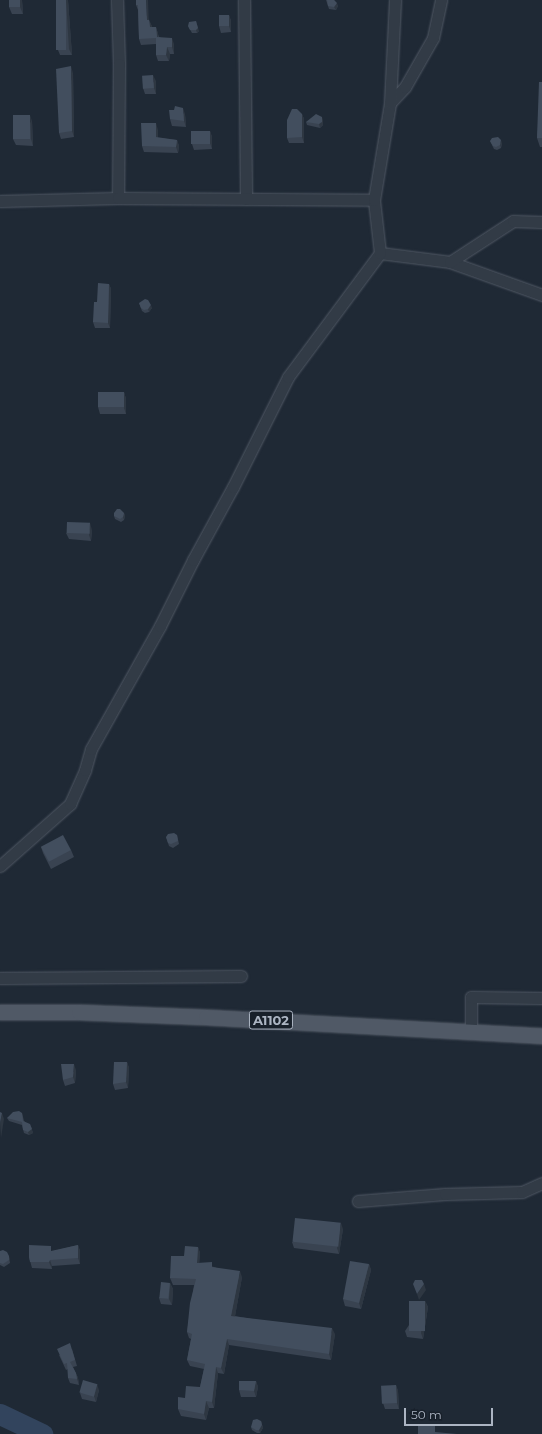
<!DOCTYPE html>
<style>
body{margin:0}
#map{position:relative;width:542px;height:1434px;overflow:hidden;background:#1f2935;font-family:Montserrat,sans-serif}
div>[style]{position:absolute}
.river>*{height:21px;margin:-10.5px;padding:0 10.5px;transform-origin:10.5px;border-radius:10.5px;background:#32445d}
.roads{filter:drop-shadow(0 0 1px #505864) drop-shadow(0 0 1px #505864)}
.minor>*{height:11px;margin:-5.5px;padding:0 5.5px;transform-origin:5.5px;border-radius:5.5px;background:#323b46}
.major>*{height:15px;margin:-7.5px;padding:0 7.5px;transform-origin:7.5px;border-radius:7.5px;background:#505966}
.wall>*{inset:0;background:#394351}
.shaded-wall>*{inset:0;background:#2e3742}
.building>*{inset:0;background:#424e5e;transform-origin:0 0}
span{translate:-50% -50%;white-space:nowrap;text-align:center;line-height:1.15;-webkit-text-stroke:4px #18202a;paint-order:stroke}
.shield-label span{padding:1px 3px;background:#18202a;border:1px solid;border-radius:3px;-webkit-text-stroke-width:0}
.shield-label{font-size:13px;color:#acb5c3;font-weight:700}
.scale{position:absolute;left:404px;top:1408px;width:89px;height:18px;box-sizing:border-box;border:2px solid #acb5c3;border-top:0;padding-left:5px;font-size:12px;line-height:14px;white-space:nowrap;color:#acb5c3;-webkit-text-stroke:3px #18202a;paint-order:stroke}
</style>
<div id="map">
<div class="river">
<i style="left:0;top:1414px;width:47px;rotate:25.5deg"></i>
</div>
<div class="roads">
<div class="minor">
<i style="left:117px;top:0;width:64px;rotate:88.2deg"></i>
<i style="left:119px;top:64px;width:134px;rotate:90.4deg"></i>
<i style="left:244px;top:0;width:199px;rotate:89.4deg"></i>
<i style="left:390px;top:103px;width:22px;rotate:-47deg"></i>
<i style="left:405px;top:87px;width:56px;rotate:-60.3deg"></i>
<i style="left:433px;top:38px;width:39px;rotate:-78deg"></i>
<i style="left:0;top:201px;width:118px;rotate:-1.5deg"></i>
<i style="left:118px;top:198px;width:256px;rotate:0.4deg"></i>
<i style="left:380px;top:253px;width:71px;rotate:7.3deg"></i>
<i style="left:450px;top:262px;width:98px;rotate:19.7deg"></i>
<i style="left:450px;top:262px;width:75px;rotate:-33.1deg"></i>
<i style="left:513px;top:221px;width:29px;rotate:2deg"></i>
<i style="left:0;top:866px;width:94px;rotate:-41.5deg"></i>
<i style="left:70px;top:804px;width:37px;rotate:-66deg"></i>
<i style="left:85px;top:770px;width:22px;rotate:-74deg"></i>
<i style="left:91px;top:749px;width:141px;rotate:-60.7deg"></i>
<i style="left:160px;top:626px;width:74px;rotate:-63.4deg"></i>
<i style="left:193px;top:560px;width:83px;rotate:-61.3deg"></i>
<i style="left:233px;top:487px;width:123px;rotate:-63.4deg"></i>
<i style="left:288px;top:377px;width:154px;rotate:-53.4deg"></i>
<i style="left:380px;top:253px;width:53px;rotate:-96.5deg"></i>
<i style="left:374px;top:200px;width:98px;rotate:-80.6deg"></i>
<i style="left:390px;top:103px;width:103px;rotate:-87.2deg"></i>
<i style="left:0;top:978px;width:241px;rotate:-0.5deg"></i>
<i style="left:471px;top:1032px;width:35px;rotate:-90deg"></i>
<i style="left:471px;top:997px;width:71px;rotate:0.8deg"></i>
<i style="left:358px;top:1201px;width:87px;rotate:-4.6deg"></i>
<i style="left:445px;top:1194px;width:77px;rotate:-1.5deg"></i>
<i style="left:522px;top:1192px;width:22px;rotate:-24deg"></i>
</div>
<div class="major">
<i style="left:0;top:1012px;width:79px"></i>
<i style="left:79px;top:1012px;width:127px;rotate:2.3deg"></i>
<i style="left:206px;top:1017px;width:337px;rotate:3.2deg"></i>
</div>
</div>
<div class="wall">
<i style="clip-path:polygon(22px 0,23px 14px,12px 14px,9px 7px)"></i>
<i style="clip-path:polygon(56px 0,68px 0,72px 55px,60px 55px,58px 50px)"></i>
<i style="clip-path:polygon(136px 0,149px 20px,152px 27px,156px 27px,158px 34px,159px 37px,174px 44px,174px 54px,170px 54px,169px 61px,158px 61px,156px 55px,156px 44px,141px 45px,139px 39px,138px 10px,136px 5px)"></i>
<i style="clip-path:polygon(326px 0,334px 0,338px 6px,336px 10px,329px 9px)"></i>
<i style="clip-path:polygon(229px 15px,231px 21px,231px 32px,221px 33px,219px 26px)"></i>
<i style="clip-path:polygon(188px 26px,199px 31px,197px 33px,192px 33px)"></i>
<i style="clip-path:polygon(73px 73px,74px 137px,61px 139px,59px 133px)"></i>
<i style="clip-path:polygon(156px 81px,156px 94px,145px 94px,143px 88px)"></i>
<i style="clip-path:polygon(542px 82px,542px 147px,540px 147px,537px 138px)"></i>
<i style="clip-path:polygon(174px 110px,185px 114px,186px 127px,172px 126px,170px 119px)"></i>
<i style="clip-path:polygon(302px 114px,304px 119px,304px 143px,289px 143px,287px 138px)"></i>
<i style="clip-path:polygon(323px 120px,323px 125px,320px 128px,307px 125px,306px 122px)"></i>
<i style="clip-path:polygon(32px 121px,33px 146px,16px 145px,13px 139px)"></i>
<i style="clip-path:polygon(158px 130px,158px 138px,177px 140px,179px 146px,178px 153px,144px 152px,142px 146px)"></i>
<i style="clip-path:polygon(210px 131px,212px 137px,212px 149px,194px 150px,192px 144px)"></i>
<i style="clip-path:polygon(490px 141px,502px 143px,501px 148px,497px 150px,494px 149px)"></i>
<i style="clip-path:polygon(109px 284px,111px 289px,110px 328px,95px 328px,93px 322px,97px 302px)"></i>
<i style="clip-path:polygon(139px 303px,152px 308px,149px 312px,145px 313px,142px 311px)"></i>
<i style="clip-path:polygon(124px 392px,126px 399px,126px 414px,100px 414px,98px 407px)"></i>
<i style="clip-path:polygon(124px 513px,125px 516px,124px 520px,121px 522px,115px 519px,114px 516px)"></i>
<i style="clip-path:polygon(92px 530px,91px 541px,69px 539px,66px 533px)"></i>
<i style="clip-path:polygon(177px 835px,179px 844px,173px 848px,169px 846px,166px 837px)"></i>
<i style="clip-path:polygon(41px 847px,71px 850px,74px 857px,51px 869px,43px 853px)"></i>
<i style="clip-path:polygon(127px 1062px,129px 1068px,128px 1088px,115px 1090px,113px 1084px)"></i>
<i style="clip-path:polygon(76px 1070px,75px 1083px,65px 1086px,63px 1080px)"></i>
<i style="clip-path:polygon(22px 1113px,24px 1121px,31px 1127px,33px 1133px,29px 1135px,24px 1133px,22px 1125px,9px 1121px,7px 1118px)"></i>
<i style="clip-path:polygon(343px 1229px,339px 1254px,294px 1248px,292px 1242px)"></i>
<i style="clip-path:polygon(78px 1245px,80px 1251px,80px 1264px,52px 1266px,52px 1269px,32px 1268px,29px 1257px)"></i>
<i style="clip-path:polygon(198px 1247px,200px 1253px,199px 1263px,214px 1267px,242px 1277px,235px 1316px,335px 1334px,331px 1360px,229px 1345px,224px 1374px,218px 1373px,214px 1408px,209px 1408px,206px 1420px,181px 1416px,178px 1409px,185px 1398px,200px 1387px,204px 1369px,190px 1366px,187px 1360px,191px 1339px,189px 1338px,187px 1332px,194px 1285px,173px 1285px,170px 1278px,184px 1256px)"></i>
<i style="clip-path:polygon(0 1251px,10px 1259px,10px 1263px,4px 1267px,0 1265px)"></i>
<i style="clip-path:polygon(369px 1264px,371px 1270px,361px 1309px,345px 1306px,343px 1299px)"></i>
<i style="clip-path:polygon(170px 1283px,173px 1289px,172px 1305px,161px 1304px,159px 1298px)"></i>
<i style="clip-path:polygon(425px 1301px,428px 1307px,423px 1339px,407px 1337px,405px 1331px)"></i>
<i style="clip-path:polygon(72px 1349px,77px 1366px,73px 1367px,78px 1378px,79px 1385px,70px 1383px,68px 1378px,68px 1369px,66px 1370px,59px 1355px)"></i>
<i style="clip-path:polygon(256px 1381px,258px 1387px,256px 1397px,241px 1397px,239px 1390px)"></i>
<i style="clip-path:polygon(396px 1385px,398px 1391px,399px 1409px,385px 1409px,383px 1403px)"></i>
<i style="clip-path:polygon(99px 1390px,96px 1402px,82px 1399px,80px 1393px)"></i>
<i style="clip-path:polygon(261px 1421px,263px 1428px,260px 1433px,257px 1433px,252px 1430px,251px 1427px)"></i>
</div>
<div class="shaded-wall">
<i style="clip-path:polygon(20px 0,22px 0,23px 14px,20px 7px)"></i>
<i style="clip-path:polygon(66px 0,68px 0,72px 55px,69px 49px)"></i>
<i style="clip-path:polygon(146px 0,148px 0,149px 26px,147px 20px)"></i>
<i style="clip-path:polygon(337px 3px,338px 6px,336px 10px,334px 7px)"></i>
<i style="clip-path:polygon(229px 15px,231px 21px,231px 32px,229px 26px)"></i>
<i style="clip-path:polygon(149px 20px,152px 26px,152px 33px,150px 27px)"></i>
<i style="clip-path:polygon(196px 21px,199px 31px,197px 33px,196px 30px)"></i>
<i style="clip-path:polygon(156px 27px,158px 34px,159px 43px,157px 37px)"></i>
<i style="clip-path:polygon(172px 38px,174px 44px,174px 54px,172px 47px)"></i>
<i style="clip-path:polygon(167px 47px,170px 54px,169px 61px,166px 55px)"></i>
<i style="clip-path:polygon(71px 66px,73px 73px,74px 137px,72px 131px)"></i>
<i style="clip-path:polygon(153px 75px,156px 81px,156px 94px,154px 88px)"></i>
<i style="clip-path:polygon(183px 108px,185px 114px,186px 127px,184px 121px)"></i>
<i style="clip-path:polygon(302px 114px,304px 119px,304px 143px,302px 137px)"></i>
<i style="clip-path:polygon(30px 115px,32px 121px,33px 146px,31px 139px)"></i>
<i style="clip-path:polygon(322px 117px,323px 120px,323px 125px,320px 128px,319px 124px)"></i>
<i style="clip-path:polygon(156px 123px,158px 130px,158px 143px,156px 137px)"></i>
<i style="clip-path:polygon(210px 131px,212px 137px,212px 149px,210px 143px)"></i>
<i style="clip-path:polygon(177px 140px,179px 146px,178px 153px,176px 147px)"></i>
<i style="clip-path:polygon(501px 140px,502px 143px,501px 148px,500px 145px)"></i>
<i style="clip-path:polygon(109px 284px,111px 289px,110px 328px,108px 323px)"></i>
<i style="clip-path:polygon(151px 305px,152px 308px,149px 312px,148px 309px)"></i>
<i style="clip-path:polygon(124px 392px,126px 399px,126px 414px,124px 408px)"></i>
<i style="clip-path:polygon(124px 513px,125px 516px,124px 520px,123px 517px)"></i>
<i style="clip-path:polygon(90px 523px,92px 530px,91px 541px,89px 535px)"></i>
<i style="clip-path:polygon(127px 1062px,129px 1068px,128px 1088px,126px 1082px)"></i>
<i style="clip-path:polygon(74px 1064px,76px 1070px,75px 1083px,73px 1077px)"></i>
<i style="clip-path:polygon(2px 1113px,4px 1119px,1px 1138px,0 1123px)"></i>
<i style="clip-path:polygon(30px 1124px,33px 1133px,29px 1135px,28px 1132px)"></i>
<i style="clip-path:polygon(341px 1223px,343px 1229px,339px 1254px,337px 1248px)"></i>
<i style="clip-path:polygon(78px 1245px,80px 1251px,80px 1264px,78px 1258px)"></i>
<i style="clip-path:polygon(198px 1247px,200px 1253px,199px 1269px,197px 1263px)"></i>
<i style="clip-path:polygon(9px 1256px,10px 1259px,10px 1263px,9px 1260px)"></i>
<i style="clip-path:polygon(50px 1260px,52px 1266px,52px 1269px,49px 1262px)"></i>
<i style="clip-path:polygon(369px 1264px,371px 1270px,361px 1309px,359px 1303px)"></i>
<i style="clip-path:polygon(240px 1271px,242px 1277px,234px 1322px,231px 1316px)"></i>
<i style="clip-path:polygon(170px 1283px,173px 1289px,172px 1305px,169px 1299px)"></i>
<i style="clip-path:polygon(424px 1284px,426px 1290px,419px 1300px,417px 1294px)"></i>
<i style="clip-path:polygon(425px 1301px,428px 1307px,423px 1339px,421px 1333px)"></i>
<i style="clip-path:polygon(332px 1328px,335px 1334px,331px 1360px,329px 1354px)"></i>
<i style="clip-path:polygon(227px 1339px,229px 1345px,224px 1374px,221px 1368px)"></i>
<i style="clip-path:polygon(216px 1367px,218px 1373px,214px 1408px,212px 1402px)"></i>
<i style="clip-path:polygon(76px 1373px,78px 1378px,79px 1385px,77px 1379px)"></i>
<i style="clip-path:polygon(256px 1381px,258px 1387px,256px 1397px,254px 1391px)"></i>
<i style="clip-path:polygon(97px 1384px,99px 1390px,96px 1402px,94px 1396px)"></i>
<i style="clip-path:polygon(396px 1385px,398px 1391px,399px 1409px,397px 1403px)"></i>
<i style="clip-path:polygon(206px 1401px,209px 1408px,206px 1420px,204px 1414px)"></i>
<i style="clip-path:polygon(261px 1421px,263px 1428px,260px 1433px,259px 1430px)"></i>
</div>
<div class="building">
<i style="left:9px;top:0;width:11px;height:7px"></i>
<i style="left:56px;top:0;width:10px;height:50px"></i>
<i style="clip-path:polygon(136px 0,146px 0,147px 20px,149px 20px,150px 27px,156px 27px,157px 37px,172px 38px,172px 47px,167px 47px,166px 55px,156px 55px,156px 38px,139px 39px,138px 5px,136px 5px)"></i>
<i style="clip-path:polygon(327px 0,334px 0,337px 3px,334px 7px,328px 6px)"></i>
<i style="left:219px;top:15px;width:10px;height:11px"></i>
<i style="clip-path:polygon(196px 21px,198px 28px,196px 30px,190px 30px,188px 26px,189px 22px)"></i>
<i style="clip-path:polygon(71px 66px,72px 131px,59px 133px,56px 69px)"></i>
<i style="left:153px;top:75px;width:13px;height:11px;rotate:86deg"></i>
<i style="clip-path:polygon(539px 82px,542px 82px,542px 138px,537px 138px)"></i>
<i style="clip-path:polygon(175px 106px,183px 108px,184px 121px,170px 119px,169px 110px,174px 110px)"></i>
<i style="clip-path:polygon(292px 109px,297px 109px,302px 114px,302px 137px,287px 138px,287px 120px)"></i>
<i style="clip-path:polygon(316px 114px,322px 117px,322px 122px,319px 124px,306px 122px)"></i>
<i style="left:13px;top:115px;width:17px;height:24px"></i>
<i style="clip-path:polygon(141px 123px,156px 123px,156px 137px,177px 140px,176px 147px,142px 146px)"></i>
<i style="left:191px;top:131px;width:19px;height:13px"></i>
<i style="clip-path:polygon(498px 137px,501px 140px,500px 145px,496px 147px,493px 146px,490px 141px,492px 138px)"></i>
<i style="clip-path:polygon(98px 283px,109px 284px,108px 323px,93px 322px,94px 302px,97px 302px)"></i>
<i style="clip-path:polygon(145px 299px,148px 300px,151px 305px,148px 309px,144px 310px,141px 308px,139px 303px)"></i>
<i style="left:98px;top:392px;width:26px;height:15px"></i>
<i style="clip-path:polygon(117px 509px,120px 509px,124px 513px,123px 517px,120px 519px,114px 516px,114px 513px)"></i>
<i style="left:67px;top:522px;width:23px;height:11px;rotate:2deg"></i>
<i style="clip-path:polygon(174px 833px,177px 835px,178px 841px,171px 844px,168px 843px,166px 837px,168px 834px)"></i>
<i style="left:63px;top:835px;width:17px;height:25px;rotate:62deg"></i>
<i style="clip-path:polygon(114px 1062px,127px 1062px,126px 1082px,113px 1084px)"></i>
<i style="clip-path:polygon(61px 1064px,74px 1064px,73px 1077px,63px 1080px)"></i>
<i style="clip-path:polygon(19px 1111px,22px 1113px,23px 1121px,30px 1124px,32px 1129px,28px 1132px,23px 1130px,22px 1122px,7px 1118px,13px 1112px)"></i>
<i style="clip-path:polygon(0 1112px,2px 1113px,0 1123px)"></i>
<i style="left:295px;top:1218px;width:46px;height:24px;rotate:6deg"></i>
<i style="clip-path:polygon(29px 1245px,51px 1246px,51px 1251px,78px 1245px,78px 1258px,50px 1260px,49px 1262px,30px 1262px,29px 1257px)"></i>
<i style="clip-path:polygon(185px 1246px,198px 1247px,197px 1263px,212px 1262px,212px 1267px,240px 1271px,231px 1316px,332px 1328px,329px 1354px,227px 1339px,221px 1368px,216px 1367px,212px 1402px,206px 1401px,204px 1414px,178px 1409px,178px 1397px,185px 1398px,186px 1386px,200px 1387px,205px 1364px,187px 1360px,192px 1334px,187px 1332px,190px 1303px,196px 1279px,170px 1278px,171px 1256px,184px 1256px)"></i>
<i style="clip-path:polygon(3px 1250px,7px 1252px,9px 1256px,9px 1260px,3px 1264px,0 1263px,0 1251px)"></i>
<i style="clip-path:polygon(350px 1261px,369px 1264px,359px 1303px,343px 1299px)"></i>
<i style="clip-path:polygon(415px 1280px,422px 1280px,424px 1284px,417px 1294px,413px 1284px)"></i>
<i style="left:161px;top:1282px;width:9px;height:16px;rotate:6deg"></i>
<i style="left:409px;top:1301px;width:16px;height:30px"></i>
<i style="clip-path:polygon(70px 1343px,75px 1360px,70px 1362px,76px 1373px,77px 1379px,68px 1378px,67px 1363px,64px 1364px,57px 1349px)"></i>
<i style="left:83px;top:1380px;width:15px;height:13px;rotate:16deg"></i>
<i style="clip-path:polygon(239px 1381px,256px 1381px,254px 1391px,239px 1390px)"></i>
<i style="left:396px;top:1385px;width:18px;height:15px;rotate:87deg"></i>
<i style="clip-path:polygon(257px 1419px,261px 1421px,262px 1425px,259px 1430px,256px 1430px,251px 1427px,253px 1420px)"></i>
<i style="clip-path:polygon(418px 1426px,435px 1426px,435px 1432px,457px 1434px,418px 1434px)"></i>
</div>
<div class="shield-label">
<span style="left:271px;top:1020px">A1102</span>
</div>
<div class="scale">50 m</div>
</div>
